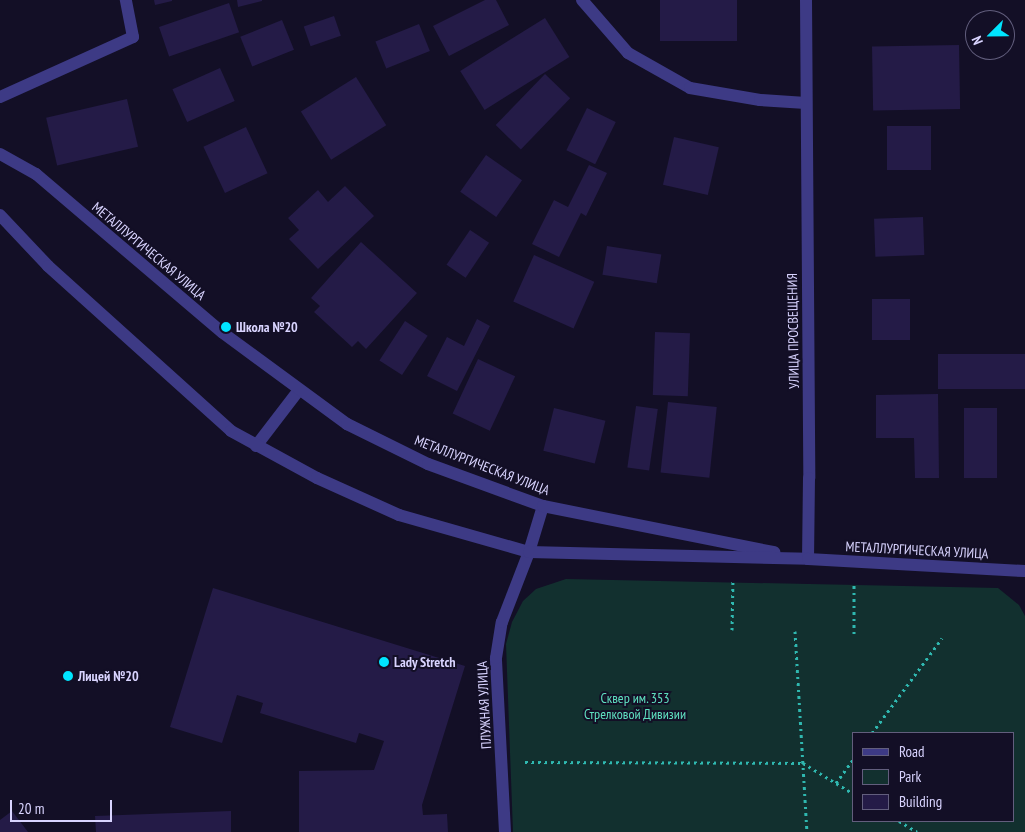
<!DOCTYPE html>
<meta charset="utf-8">
<style>
body{margin:0}
#map{position:relative;width:1025px;height:832px;overflow:hidden;background:#130f26;font-family:"PT Sans Narrow",sans-serif}
div>[style]{position:absolute}
.green>*{inset:0;background:#12302f}
.building>*{inset:0;background:#241b47;transform-origin:0 0}
.path>*{height:3px;margin-top:-1.5px;transform-origin:0;background:repeating-linear-gradient(90deg,#2fb8b0 0 2.5px,transparent 0 6.5px)}
.minor>*{height:12px;margin:-6px;padding:0 6px;transform-origin:6px;border-radius:6px;background:#3d3a85}
.tertiary>*{height:12px;margin:-6px;padding:0 6px;transform-origin:6px;border-radius:6px;background:#3d3a85}
.dots>*{width:14px;height:14px;translate:-50% -50%;box-sizing:border-box;border:2px solid #130f26;border-radius:50%}
span{translate:-50% -50%;white-space:nowrap;text-align:center;line-height:1.15;-webkit-text-stroke:4px #130f26;paint-order:stroke}
.street-label{font-size:14px;color:#d9d4ff}
.poi-label{font-size:14px;color:#d9d4ff;font-weight:700}
.left{translate:0 -50%;text-align:left}
.park-label{font-size:14px;color:#5fe0c0}
.legend{position:absolute;left:852px;top:732px;width:162px;height:90px;box-sizing:border-box;background:#130f26;border:1px solid #625e7d;margin:0;padding:6px 9px;list-style:none;font-size:15px;color:#d9d4ff}
.legend li{display:flex;align-items:center;gap:10px;height:25px}
.legend b{width:25px;border:1px solid #625e7d}
.north{position:absolute;left:965px;top:10px;width:50px;height:50px;box-sizing:border-box;background:#130f26;border:1px solid #625e7d;border-radius:50%;rotate:247deg;font-size:14px;font-weight:700;line-height:20px;text-align:center;color:#d9d4ff}
.north::after{content:'';display:block;margin:auto;width:18px;height:22px;background:#00e5ff;clip-path:polygon(50% 0,100% 100%,50% 72%,0 100%)}
.scale{position:absolute;left:10px;top:800px;width:102px;height:22px;box-sizing:border-box;border:2px solid #d9d4ff;border-top:0;padding-left:6px;font-size:15px;line-height:18px;white-space:nowrap;color:#d9d4ff;-webkit-text-stroke:4px #130f26;paint-order:stroke}
</style>
<div id="map">
<div class="green">
<i style="clip-path:polygon(evenodd,566px 579px,998px 588px,1019px 605px,1025px 616px,1025px 832px,513px 832px,506px 644px,512px 622px,523px 601px,536px 589px,566px 579px,854px 733px,1014px 733px,1014px 821px,854px 821px,854px 733px)"></i>
</div>
<div class="building">
<i style="clip-path:polygon(154px 0,172px 0,172px 1px,155px 5px)"></i>
<i style="clip-path:polygon(237px 0,262px 0,262px 1px,238px 7px)"></i>
<i style="clip-path:polygon(485px 0,496px 0,509px 25px,449px 56px,433px 26px)"></i>
<i style="left:660px;top:0;width:77px;height:41px"></i>
<i style="left:229px;top:3px;width:31px;height:74px;rotate:71deg"></i>
<i style="left:334px;top:16px;width:21px;height:32px;rotate:71deg"></i>
<i style="left:545px;top:18px;width:46px;height:100px;rotate:58deg"></i>
<i style="left:282px;top:20px;width:32px;height:45px;rotate:68deg"></i>
<i style="left:419px;top:24px;width:29px;height:47px;rotate:68deg"></i>
<i style="left:959px;top:45px;width:64px;height:87px;rotate:89deg"></i>
<i style="left:220px;top:68px;width:36px;height:52px;rotate:66deg"></i>
<i style="left:545px;top:74px;width:35px;height:71px;rotate:44deg"></i>
<i style="left:356px;top:77px;width:57px;height:65px;rotate:58deg"></i>
<i style="left:127px;top:99px;width:49px;height:83px;rotate:77deg"></i>
<i style="left:587px;top:108px;width:32px;height:47px;rotate:26deg"></i>
<i style="left:931px;top:126px;width:44px;height:44px;rotate:90deg"></i>
<i style="left:246px;top:127px;width:51px;height:47px;rotate:65deg"></i>
<i style="left:674px;top:137px;width:46px;height:49px;rotate:13deg"></i>
<i style="left:486px;top:155px;width:44px;height:45px;rotate:35deg"></i>
<i style="clip-path:polygon(589px 165px,607px 173px,586px 216px,581px 213px,559px 257px,532px 244px,554px 200px,568px 207px)"></i>
<i style="clip-path:polygon(345px 186px,374px 216px,318px 269px,289px 239px,299px 230px,288px 218px,318px 190px,328px 202px)"></i>
<i style="left:923px;top:217px;width:38px;height:49px;rotate:88deg"></i>
<i style="left:470px;top:230px;width:23px;height:42px;rotate:34deg"></i>
<i style="clip-path:polygon(361px 242px,417px 293px,366px 349px,358px 341px,352px 347px,314px 312px,320px 306px,311px 298px)"></i>
<i style="left:607px;top:246px;width:55px;height:29px;rotate:9deg"></i>
<i style="left:534px;top:255px;width:66px;height:51px;rotate:24deg"></i>
<i style="left:872px;top:299px;width:38px;height:41px"></i>
<i style="clip-path:polygon(477px 319px,490px 326px,457px 391px,427px 376px,447px 337px,464px 346px)"></i>
<i style="left:405px;top:321px;width:27px;height:47px;rotate:33deg"></i>
<i style="left:655px;top:332px;width:35px;height:63px;rotate:2deg"></i>
<i style="left:1025px;top:354px;width:35px;height:87px;rotate:90deg"></i>
<i style="left:478px;top:359px;width:41px;height:60px;rotate:25deg"></i>
<i style="clip-path:polygon(938px 394px,939px 478px,915px 478px,914px 438px,876px 438px,876px 395px)"></i>
<i style="left:668px;top:402px;width:49px;height:71px;rotate:6deg"></i>
<i style="left:636px;top:406px;width:22px;height:62px;rotate:8deg"></i>
<i style="left:554px;top:408px;width:53px;height:44px;rotate:14deg"></i>
<i style="left:964px;top:408px;width:33px;height:70px"></i>
<i style="clip-path:polygon(213px 588px,465px 666px,422px 805px,423px 815px,447px 814px,448px 832px,299px 832px,299px 771px,374px 770px,384px 741px,359px 733px,356px 743px,260px 713px,263px 703px,237px 695px,222px 743px,170px 727px)"></i>
<i style="clip-path:polygon(12px 811px,28px 832px,0 832px,0 820px)"></i>
<i style="clip-path:polygon(231px 811px,231px 832px,96px 832px,95px 816px)"></i>
</div>
<div class="path">
<i style="left:732px;top:630px;width:50px;rotate:-88.9deg"></i>
<i style="left:795px;top:631px;width:201px;rotate:86.6deg"></i>
<i style="left:854px;top:634px;width:49px;rotate:-90deg"></i>
<i style="left:872px;top:733px;width:118px;rotate:-53.6deg"></i>
<i style="left:525px;top:762px;width:278px;rotate:0.2deg"></i>
<i style="left:803px;top:763px;width:60px;rotate:31.3deg"></i>
<i style="left:836px;top:783px;width:31px;rotate:-54deg"></i>
<i style="left:899px;top:821px;width:21px;rotate:31deg"></i>
</div>
<div class="minor">
<i style="left:582px;top:0;width:70px;rotate:49deg"></i>
<i style="left:628px;top:53px;width:71px;rotate:29.4deg"></i>
<i style="left:690px;top:88px;width:71px;rotate:9.7deg"></i>
<i style="left:760px;top:100px;width:46px;rotate:3.7deg"></i>
<i style="left:806px;top:0;width:478px;rotate:89.6deg"></i>
<i style="left:809px;top:478px;width:81px;rotate:90.7deg"></i>
<i style="left:0;top:97px;width:146px;rotate:-24.3deg"></i>
<i style="left:133px;top:37px;width:38px;rotate:-101deg"></i>
<i style="left:256px;top:446px;width:71px;rotate:-52.5deg"></i>
<i style="left:505px;top:832px;width:174px;rotate:-93deg"></i>
<i style="left:496px;top:658px;width:36px;rotate:-81deg"></i>
<i style="left:502px;top:622px;width:75px;rotate:-68.9deg"></i>
<i style="left:529px;top:552px;width:48px;rotate:-73.1deg"></i>
</div>
<div class="tertiary">
<i style="left:0;top:154px;width:41px;rotate:29.1deg"></i>
<i style="left:36px;top:174px;width:245px;rotate:40.4deg"></i>
<i style="left:223px;top:333px;width:154px;rotate:36.3deg"></i>
<i style="left:347px;top:424px;width:90px;rotate:26.3deg"></i>
<i style="left:428px;top:464px;width:122px;rotate:20.1deg"></i>
<i style="left:543px;top:506px;width:236px;rotate:11.3deg"></i>
<i style="left:0;top:215px;width:70px;rotate:46.7deg"></i>
<i style="left:48px;top:266px;width:246px;rotate:42deg"></i>
<i style="left:231px;top:431px;width:98px;rotate:28.7deg"></i>
<i style="left:317px;top:478px;width:90px;rotate:24.3deg"></i>
<i style="left:399px;top:515px;width:135px;rotate:15.9deg"></i>
<i style="left:529px;top:552px;width:279px;rotate:1.4deg"></i>
<i style="left:808px;top:559px;width:217px;rotate:3.2deg"></i>
</div>
<div class="dots">
<i style="left:226px;top:327px;background:#00e5ff"></i>
<i style="left:384px;top:662px;background:#00e5ff"></i>
<i style="left:68px;top:676px;background:#00e5ff"></i>
</div>
<div class="street-label">
<span style="left:149px;top:251px;rotate:40deg">МЕТАЛЛУРГИЧЕСКАЯ УЛИЦА</span>
<span style="left:793px;top:331px;rotate:-91deg">УЛИЦА ПРОСВЕЩЕНИЯ</span>
<span style="left:482px;top:465px;rotate:21deg">МЕТАЛЛУРГИЧЕСКАЯ УЛИЦА</span>
<span style="left:917px;top:550px;rotate:3deg">МЕТАЛЛУРГИЧЕСКАЯ УЛИЦА</span>
<span style="left:484px;top:705px;rotate:-93deg">ПЛУЖНАЯ УЛИЦА</span>
</div>
<div class="poi-label">
<span class="left" style="left:236px;top:327px">Школа №20</span>
<span class="left" style="left:394px;top:662px">Lady Stretch</span>
<span class="left" style="left:78px;top:676px">Лицей №20</span>
</div>
<div class="park-label">
<span style="left:635px;top:706px">Сквер им. 353<br>Стрелковой Дивизии</span>
</div>
<ul class="legend">
<li><b style="height:6px;background:#3d3a85"></b>Road</li>
<li><b style="height:14px;background:#12302f"></b>Park</li>
<li><b style="height:14px;background:#241b47"></b>Building</li>
</ul>
<div class="north">N</div>
<div class="scale">20 m</div>
</div>
